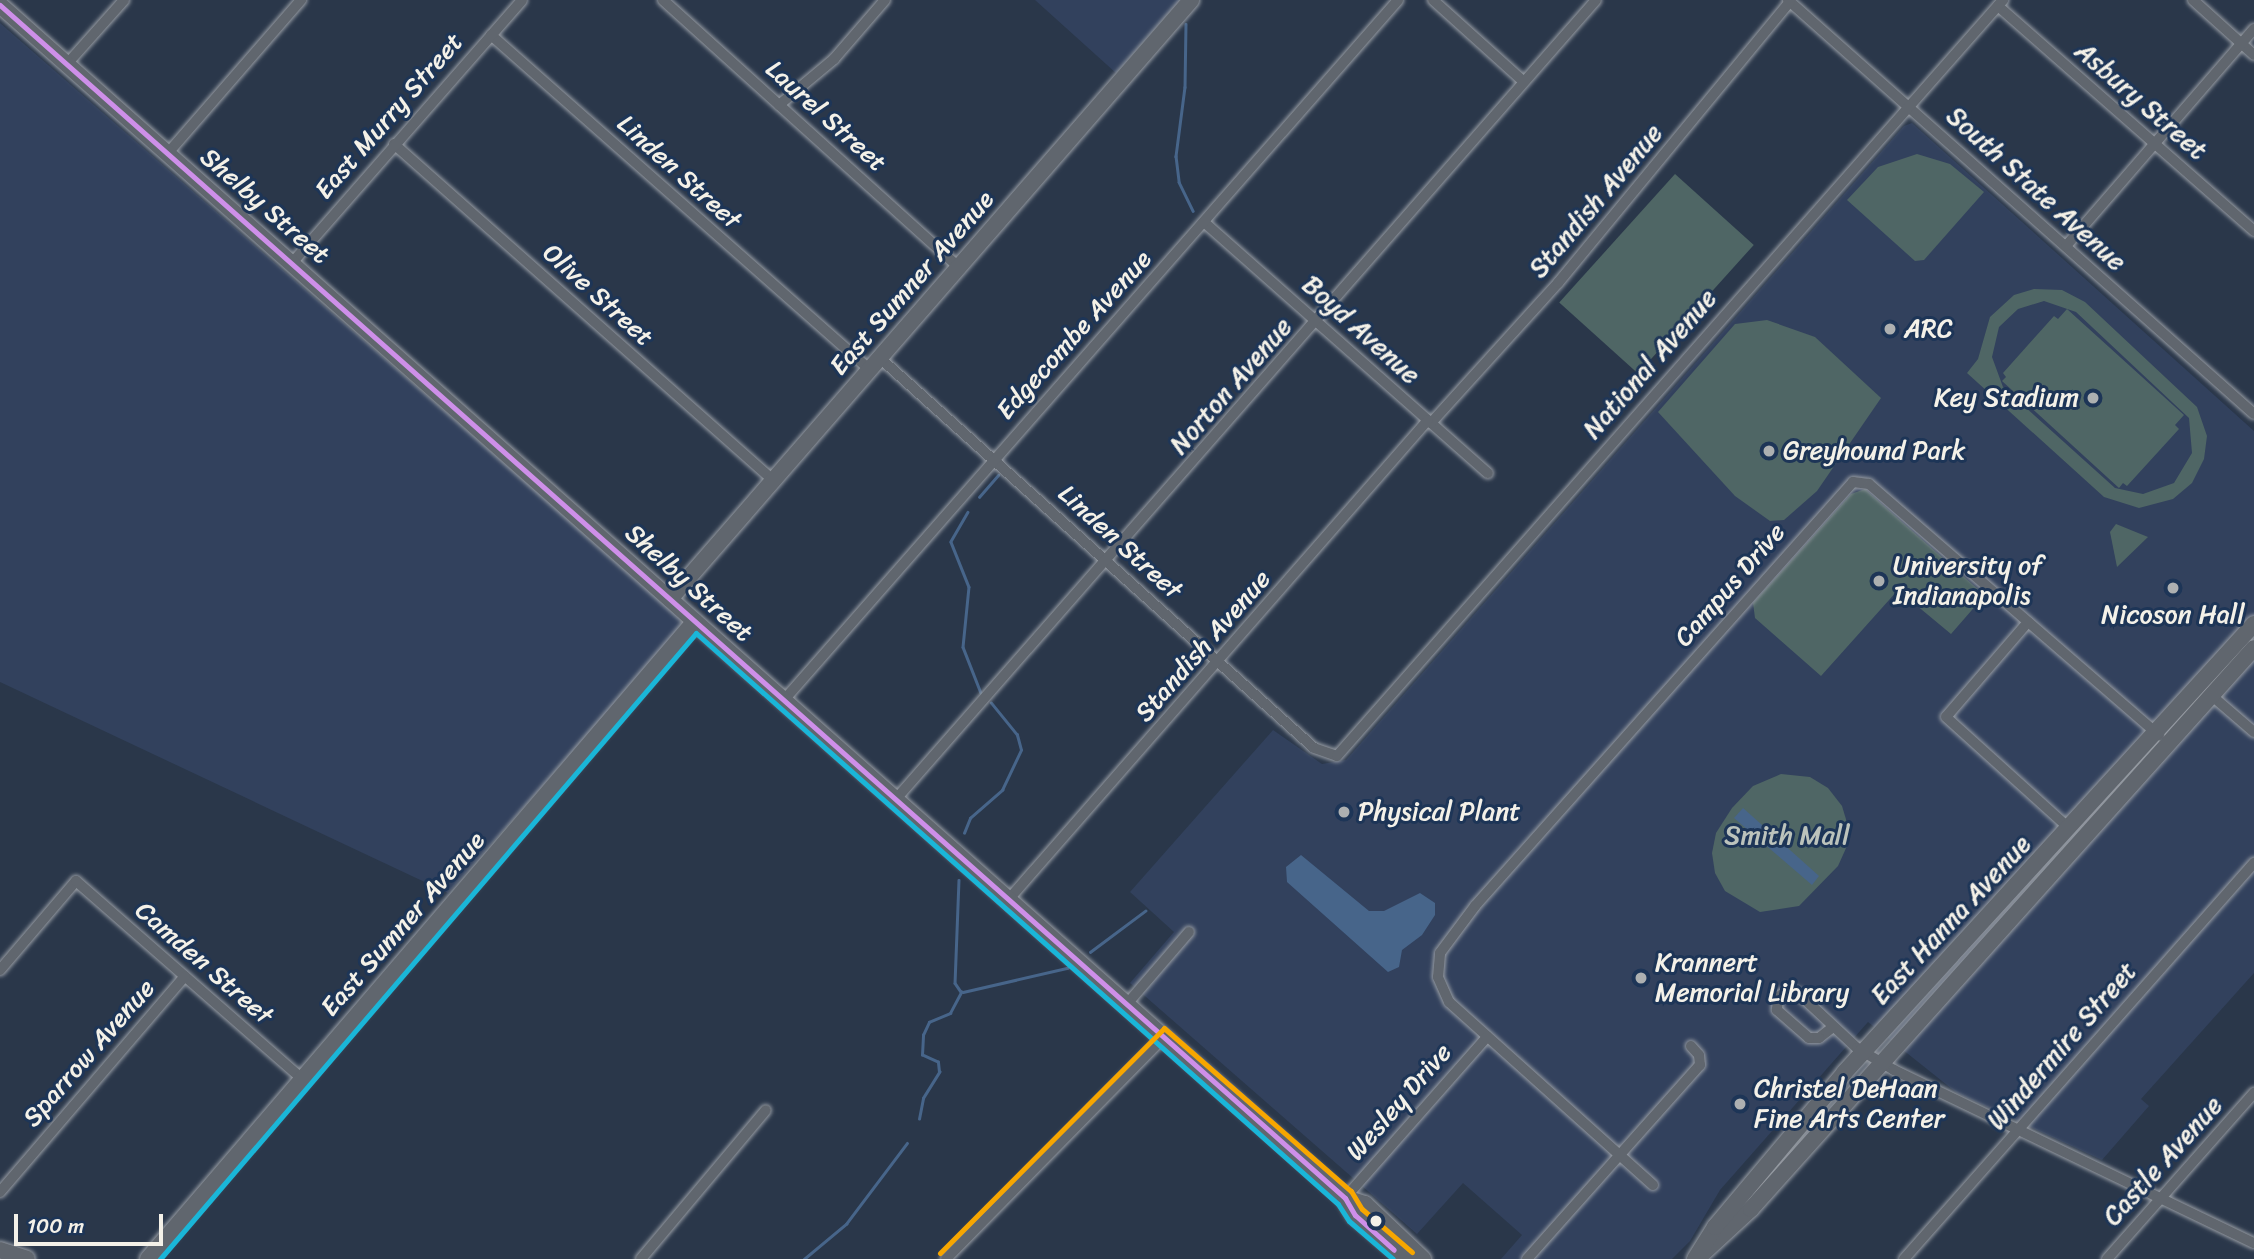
<!DOCTYPE html>
<style>
body{margin:0}
#map{position:relative;width:2254px;height:1259px;overflow:hidden;background:#2a374a;font-family:Sriracha,sans-serif}
div>[style]{position:absolute}
.built>*{inset:0;background:#32415d}
.green>*{inset:0;background:#4f6665;transform-origin:0 0}
.water>*{inset:0;background:#47658a}
.stream>*{height:2.5px;margin:-1.25px;padding:0 1.25px;transform-origin:1.25px;border-radius:1.25px;background:#47658a}
.roads{filter:drop-shadow(0 0 2px #979ca3) drop-shadow(0 0 2px #979ca3)}
.street>*{height:10px;margin:-5px;padding:0 5px;transform-origin:5px;border-radius:5px;background:#60666e}
.secondary>*{height:16px;margin:-8px;padding:0 8px;transform-origin:8px;border-radius:8px;background:#60666e}
.bus-1>*{height:5px;margin:-2.5px;padding:0 2.5px;transform-origin:2.5px;border-radius:2.5px;background:#ce8fe9}
.bus-2>*{height:5px;margin:-2.5px;padding:0 2.5px;transform-origin:2.5px;border-radius:2.5px;background:#1ab6d8}
.bus-3>*{height:5px;margin:-2.5px;padding:0 2.5px;transform-origin:2.5px;border-radius:2.5px;background:#f7a600}
.dots>*{width:19px;height:19px;translate:-50% -50%;box-sizing:border-box;border:4px solid #1d3557;border-radius:50%}
span{translate:-50% -50%;white-space:nowrap;text-align:center;line-height:1.15;-webkit-text-stroke:6px #1d3557;paint-order:stroke}
.street-label{font-size:26px;color:#f4f1e8}
.poi-label{font-size:26px;color:#f4f1e8}
.left{translate:0 -50%;text-align:left}
.right{translate:-100% -50%;text-align:right}
.park-label{font-size:26px;color:#bcc3bc}
.scale{position:absolute;left:14px;top:1214px;width:149px;height:32px;box-sizing:border-box;border:4px solid #f4f1e8;border-top:0;padding-left:9px;font-size:21px;line-height:24px;white-space:nowrap;color:#f4f1e8;-webkit-text-stroke:5px #1d3557;paint-order:stroke}
</style>
<div id="map">
<div class="built">
<i style="clip-path:polygon(1035px 0,1180px 0,1116px 73px)"></i>
<i style="clip-path:polygon(0 23px,679px 616px,682px 627px,448px 893px,0 682px)"></i>
<i style="clip-path:polygon(1912px 123px,2254px 431px,2254px 973px,2141px 1099px,2149px 1106px,2102px 1160px,1957px 1093px,1868px 1022px,1720px 1190px,1690px 1241px,1672px 1259px,1501px 1259px,1522px 1235px,1463px 1183px,1417px 1234px,1130px 983px,1174px 932px,1130px 892px,1273px 730px,1322px 764px,1346px 760px,1904px 126px)"></i>
</div>
<div class="green">
<i style="clip-path:polygon(1917px 154px,1950px 164px,1984px 192px,1924px 260px,1915px 261px,1847px 200px,1878px 167px)"></i>
<i style="left:1675px;top:174px;width:106px;height:173px;rotate:42deg"></i>
<i style="clip-path:polygon(evenodd,2034px 289px,2062px 290px,2085px 302px,2197px 407px,2207px 436px,2204px 459px,2192px 483px,2173px 499px,2139px 508px,2104px 497px,1967px 373px,1978px 359px,1990px 317px,2014px 295px,2034px 289px,2044px 301px,2076px 312px,2189px 418px,2192px 453px,2174px 483px,2143px 494px,2115px 488px,2003px 387px,1992px 357px,1999px 327px,2018px 309px,2044px 301px)"></i>
<i style="clip-path:polygon(2067px 309px,2184px 415px,2175px 425px,2179px 429px,2127px 486px,2123px 483px,2119px 488px,2002px 381px,2006px 377px,2003px 373px,2054px 316px,2058px 319px)"></i>
<i style="clip-path:polygon(1767px 320px,1815px 337px,1881px 398px,1817px 491px,1784px 520px,1770px 521px,1735px 496px,1658px 412px,1735px 324px)"></i>
<i style="clip-path:polygon(1865px 489px,1980px 591px,1978px 603px,1951px 634px,1898px 590px,1821px 676px,1755px 618px,1753px 603px,1851px 494px)"></i>
<i style="clip-path:polygon(2116px 524px,2148px 537px,2117px 567px,2110px 532px)"></i>
<i style="clip-path:polygon(1781px 774px,1810px 777px,1828px 788px,1842px 806px,1848px 826px,1847px 846px,1838px 866px,1799px 906px,1760px 912px,1725px 891px,1715px 873px,1712px 853px,1716px 833px,1732px 808px,1753px 786px)"></i>
</div>
<div class="water">
<i style="clip-path:polygon(1743px 808px,1819px 876px,1812px 885px,1734px 818px)"></i>
<i style="clip-path:polygon(1301px 855px,1369px 911px,1384px 911px,1420px 893px,1435px 903px,1435px 915px,1422px 935px,1402px 950px,1399px 967px,1388px 972px,1287px 882px,1286px 867px)"></i>
</div>
<div class="stream">
<i style="left:1186px;top:24px;width:63px;rotate:90.9deg"></i>
<i style="left:1185px;top:87px;width:70px;rotate:97.4deg"></i>
<i style="left:1176px;top:156px;width:26px;rotate:83deg"></i>
<i style="left:1179px;top:182px;width:32px;rotate:64deg"></i>
<i style="left:979px;top:497px;width:29px;rotate:-49deg"></i>
<i style="left:968px;top:512px;width:34px;rotate:120deg"></i>
<i style="left:951px;top:542px;width:48px;rotate:68.2deg"></i>
<i style="left:969px;top:587px;width:60px;rotate:95.7deg"></i>
<i style="left:963px;top:647px;width:49px;rotate:68.6deg"></i>
<i style="left:964px;top:833px;width:16px;rotate:-68deg"></i>
<i style="left:970px;top:818px;width:43px;rotate:-41.2deg"></i>
<i style="left:1002px;top:790px;width:44px;rotate:-64.6deg"></i>
<i style="left:1021px;top:750px;width:16px;rotate:-105deg"></i>
<i style="left:1017px;top:735px;width:41px;rotate:-129.1deg"></i>
<i style="left:959px;top:880px;width:103px;rotate:92.2deg"></i>
<i style="left:955px;top:983px;width:11px;rotate:56deg"></i>
<i style="left:1090px;top:952px;width:69px;rotate:-36.7deg"></i>
<i style="left:963px;top:992px;width:107px;rotate:-13deg"></i>
<i style="left:919px;top:1119px;width:21px;rotate:-79deg"></i>
<i style="left:923px;top:1098px;width:31px;rotate:-58deg"></i>
<i style="left:939px;top:1072px;width:10px;rotate:-96deg"></i>
<i style="left:938px;top:1062px;width:17px;rotate:-156deg"></i>
<i style="left:922px;top:1055px;width:20px;rotate:-87deg"></i>
<i style="left:923px;top:1035px;width:14px;rotate:-65deg"></i>
<i style="left:929px;top:1022px;width:23px;rotate:-23deg"></i>
<i style="left:950px;top:1013px;width:24px;rotate:-62deg"></i>
<i style="left:804px;top:1259px;width:55px;rotate:-39.8deg"></i>
<i style="left:846px;top:1224px;width:101px;rotate:-53deg"></i>
</div>
<div class="roads">
<div class="street">
<i style="left:663px;top:0;width:398px;rotate:42.1deg"></i>
<i style="left:1433px;top:0;width:122px;rotate:42deg"></i>
<i style="left:1788px;top:0;width:623px;rotate:41.62deg"></i>
<i style="left:2193px;top:0;width:82px;rotate:42deg"></i>
<i style="left:1998px;top:6px;width:341px;rotate:41.3deg"></i>
<i style="left:491px;top:35px;width:504px;rotate:41.46deg"></i>
<i style="left:67px;top:64px;width:86px;rotate:-48.3deg"></i>
<i style="left:779px;top:105px;width:72px;rotate:-39.9deg"></i>
<i style="left:834px;top:59px;width:78px;rotate:-49.2deg"></i>
<i style="left:394px;top:144px;width:506px;rotate:41.56deg"></i>
<i style="left:168px;top:153px;width:203px;rotate:-49deg"></i>
<i style="left:1204px;top:222px;width:379px;rotate:41.5deg"></i>
<i style="left:2066px;top:246px;width:287px;rotate:-49.1deg"></i>
<i style="left:292px;top:263px;width:349px;rotate:-48.8deg"></i>
<i style="left:880px;top:358px;width:583px;rotate:41.94deg"></i>
<i style="left:1314px;top:748px;width:24px;rotate:19deg"></i>
<i style="left:1337px;top:756px;width:1008px;rotate:-48.62deg"></i>
<i style="left:1431px;top:423px;width:189px;rotate:-47.8deg"></i>
<i style="left:1558px;top:283px;width:364px;rotate:-50.5deg"></i>
<i style="left:2028px;top:622px;width:125px;rotate:130.8deg"></i>
<i style="left:1946px;top:717px;width:166px;rotate:42.1deg"></i>
<i style="left:2211px;top:695px;width:57px;rotate:40.7deg"></i>
<i style="left:784px;top:700px;width:931px;rotate:-48.74deg"></i>
<i style="left:896px;top:799px;width:1062px;rotate:-48.78deg"></i>
<i style="left:1009px;top:899px;width:636px;rotate:-48.82deg"></i>
<i style="left:0;top:970px;width:117px;rotate:-49.5deg"></i>
<i style="left:76px;top:881px;width:300px;rotate:41.2deg"></i>
<i style="left:1127px;top:1004px;width:95px;rotate:-49.3deg"></i>
<i style="left:1833px;top:1027px;width:18px;rotate:142deg"></i>
<i style="left:1819px;top:1038px;width:10px;rotate:180deg"></i>
<i style="left:1809px;top:1038px;width:43px;rotate:-138.8deg"></i>
<i style="left:1777px;top:1010px;width:13px;rotate:-86deg"></i>
<i style="left:1778px;top:997px;width:12px;rotate:-35deg"></i>
<i style="left:1788px;top:990px;width:10px;rotate:17deg"></i>
<i style="left:1798px;top:993px;width:81px;rotate:43deg"></i>
<i style="left:1857px;top:1048px;width:43px;rotate:30.7deg"></i>
<i style="left:1894px;top:1070px;width:399px;rotate:25.7deg"></i>
<i style="left:1653px;top:1185px;width:274px;rotate:-138.1deg"></i>
<i style="left:1449px;top:1002px;width:27px;rotate:-114deg"></i>
<i style="left:1438px;top:977px;width:24px;rotate:-85deg"></i>
<i style="left:1440px;top:953px;width:59px;rotate:-53.3deg"></i>
<i style="left:1475px;top:906px;width:568px;rotate:-48.28deg"></i>
<i style="left:1853px;top:482px;width:16px;rotate:7deg"></i>
<i style="left:1869px;top:484px;width:384px;rotate:40.9deg"></i>
<i style="left:0;top:1192px;width:284px;rotate:-49.4deg"></i>
<i style="left:1345px;top:1198px;width:215px;rotate:-48.6deg"></i>
<i style="left:641px;top:1259px;width:194px;rotate:-50deg"></i>
<i style="left:946px;top:1259px;width:311px;rotate:-45.5deg"></i>
<i style="left:1527px;top:1259px;width:260px;rotate:-48.3deg"></i>
<i style="left:1700px;top:1065px;width:10px;rotate:-96deg"></i>
<i style="left:1699px;top:1055px;width:12px;rotate:-132deg"></i>
<i style="left:1904px;top:1259px;width:529px;rotate:-48.53deg"></i>
<i style="left:2107px;top:1259px;width:222px;rotate:-48.5deg"></i>
</div>
<div class="secondary">
<i style="left:0;top:5px;width:1798px;rotate:41.57deg"></i>
<i style="left:1345px;top:1198px;width:20px;rotate:60deg"></i>
<i style="left:1355px;top:1215px;width:67px;rotate:40.8deg"></i>
<i style="left:670px;top:599px;width:794px;rotate:-48.98deg"></i>
<i style="left:1345px;top:1198px;width:21px;rotate:17deg"></i>
<i style="left:1365px;top:1204px;width:80px;rotate:43.5deg"></i>
<i style="left:0;top:1250px;width:28px;rotate:18deg"></i>
<i style="left:1702px;top:1254px;width:67px;rotate:-42.6deg"></i>
<i style="left:1751px;top:1209px;width:753px;rotate:-48.12deg"></i>
<i style="left:148px;top:1259px;width:840px;rotate:-49.39deg"></i>
<i style="left:1695px;top:1259px;width:38px;rotate:-58deg"></i>
<i style="left:1715px;top:1227px;width:201px;rotate:-50deg"></i>
<i style="left:1844px;top:1073px;width:608px;rotate:-47.6deg"></i>
</div>
</div>
<div class="bus-1">
<i style="left:0;top:5px;width:1798px;rotate:41.57deg"></i>
<i style="left:1345px;top:1198px;width:20px;rotate:60deg"></i>
<i style="left:1355px;top:1215px;width:52px;rotate:41.9deg"></i>
</div>
<div class="bus-2">
<i style="left:160px;top:1259px;width:824px;rotate:-49.43deg"></i>
<i style="left:696px;top:633px;width:859px;rotate:41.65deg"></i>
<i style="left:1338px;top:1204px;width:20px;rotate:57deg"></i>
<i style="left:1349px;top:1221px;width:58px;rotate:40.8deg"></i>
</div>
<div class="bus-3">
<i style="left:940px;top:1253px;width:317px;rotate:-45.1deg"></i>
<i style="left:1164px;top:1028px;width:248px;rotate:41.1deg"></i>
<i style="left:1351px;top:1191px;width:21px;rotate:59deg"></i>
<i style="left:1362px;top:1209px;width:66px;rotate:40.7deg"></i>
</div>
<div class="dots">
<i style="left:1890px;top:329px;background:#adb0b1"></i>
<i style="left:2093px;top:398px;background:#adb0b1"></i>
<i style="left:1769px;top:451px;background:#adb0b1"></i>
<i style="left:1879px;top:581px;background:#adb0b1"></i>
<i style="left:2173px;top:588px;background:#adb0b1"></i>
<i style="left:1344px;top:812px;background:#adb0b1"></i>
<i style="left:1641px;top:978px;background:#adb0b1"></i>
<i style="left:1740px;top:1104px;background:#adb0b1"></i>
<i style="left:1376px;top:1221px;background:#f4f1e8"></i>
</div>
<div class="street-label">
<span style="left:2141px;top:101px;rotate:41deg">Asbury Street</span>
<span style="left:389px;top:116px;rotate:-49deg">East Murry Street</span>
<span style="left:826px;top:116px;rotate:42deg">Laurel Street</span>
<span style="left:679px;top:172px;rotate:42deg">Linden Street</span>
<span style="left:2036px;top:189px;rotate:42deg">South State Avenue</span>
<span style="left:1596px;top:201px;rotate:-50deg">Standish Avenue</span>
<span style="left:265px;top:206px;rotate:41deg">Shelby Street</span>
<span style="left:912px;top:283px;rotate:-49deg">East Sumner Avenue</span>
<span style="left:598px;top:295px;rotate:42deg">Olive Street</span>
<span style="left:1361px;top:330px;rotate:42deg">Boyd Avenue</span>
<span style="left:1074px;top:335px;rotate:-48deg">Edgecombe Avenue</span>
<span style="left:1650px;top:364px;rotate:-49deg">National Avenue</span>
<span style="left:1231px;top:386px;rotate:-49deg">Norton Avenue</span>
<span style="left:1120px;top:542px;rotate:42deg">Linden Street</span>
<span style="left:689px;top:583px;rotate:42deg">Shelby Street</span>
<span style="left:1730px;top:585px;rotate:-49deg">Campus Drive</span>
<span style="left:1203px;top:646px;rotate:-49deg">Standish Avenue</span>
<span style="left:1951px;top:920px;rotate:-47deg">East Hanna Avenue</span>
<span style="left:403px;top:924px;rotate:-49deg">East Sumner Avenue</span>
<span style="left:204px;top:963px;rotate:41deg">Camden Street</span>
<span style="left:2062px;top:1046px;rotate:-49deg">Windermire Street</span>
<span style="left:89px;top:1053px;rotate:-49deg">Sparrow Avenue</span>
<span style="left:1399px;top:1102px;rotate:-49deg">Wesley Drive</span>
<span style="left:2163px;top:1161px;rotate:-48deg">Castle Avenue</span>
</div>
<div class="poi-label">
<span class="left" style="left:1904px;top:329px">ARC</span>
<span class="right" style="left:2079px;top:398px">Key Stadium</span>
<span class="left" style="left:1783px;top:451px">Greyhound Park</span>
<span class="left" style="left:1893px;top:581px">University of<br>Indianapolis</span>
<span style="left:2173px;top:615px">Nicoson Hall</span>
<span class="left" style="left:1358px;top:812px">Physical Plant</span>
<span class="left" style="left:1655px;top:978px">Krannert<br>Memorial Library</span>
<span class="left" style="left:1754px;top:1104px">Christel DeHaan<br>Fine Arts Center</span>
</div>
<div class="park-label">
<span style="left:1787px;top:836px">Smith Mall</span>
</div>
<div class="scale">100 m</div>
</div>
